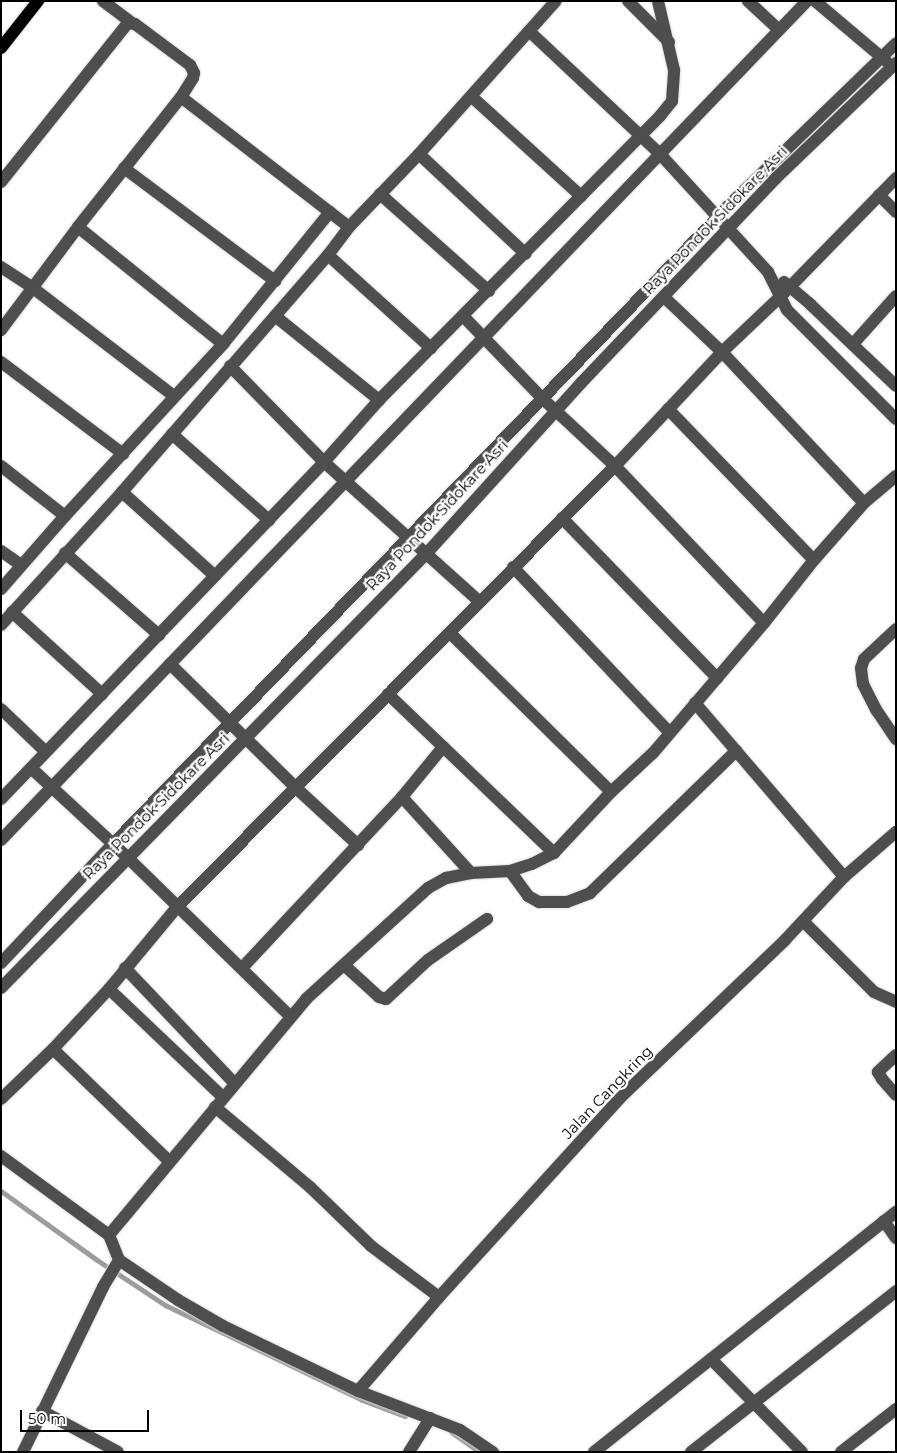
<!DOCTYPE html>
<style>
body{margin:0}
#map{position:relative;width:897px;height:1453px;overflow:hidden;background:#fff;font-family:Montserrat,sans-serif}
div>[style]{position:absolute}
.stream>*{height:5px;margin:-2.5px;padding:0 2.5px;transform-origin:2.5px;border-radius:2.5px;background:#9c9c9c}
.roads{filter:drop-shadow(0 0 1px #dbdbdb) drop-shadow(0 0 1px #dbdbdb)}
.minor>*{height:12px;margin:-6px;padding:0 6px;transform-origin:6px;border-radius:6px;background:#4e4e4e}
.major>*{height:12px;margin:-6px;padding:0 6px;transform-origin:6px;border-radius:6px;background:#000}
span{translate:-50% -50%;white-space:nowrap;text-align:center;line-height:1.15;-webkit-text-stroke:4.5px #fff;paint-order:stroke}
.street-label{font-size:15px;color:#000}
.frame{position:absolute;inset:0;border:2px solid #000;pointer-events:none}
.scale{position:absolute;left:20px;top:1410px;width:129px;height:22px;box-sizing:border-box;border:2px solid #000;border-top:0;padding-left:6px;font-size:15px;line-height:18px;white-space:nowrap;color:#000;-webkit-text-stroke:4px #fff;paint-order:stroke}
</style>
<div id="map">
<div class="stream">
<i style="left:1px;top:1191px;width:118px;rotate:35.7deg"></i>
<i style="left:97px;top:1260px;width:82px;rotate:33.5deg"></i>
<i style="left:165px;top:1305px;width:219px;rotate:25.7deg"></i>
<i style="left:362px;top:1400px;width:46px;rotate:20.4deg"></i>
<i style="left:451px;top:1432px;width:35px;rotate:35deg"></i>
</div>
<div class="roads">
<div class="minor">
<i style="left:103px;top:1px;width:35px;rotate:37deg"></i>
<i style="left:628px;top:1px;width:58px;rotate:45deg"></i>
<i style="left:748px;top:1px;width:42px;rotate:43.1deg"></i>
<i style="left:815px;top:1px;width:93px;rotate:40.2deg"></i>
<i style="left:529px;top:31px;width:180px;rotate:43.2deg"></i>
<i style="left:660px;top:154px;width:160px;rotate:47.5deg"></i>
<i style="left:768px;top:272px;width:42px;rotate:63.4deg"></i>
<i style="left:787px;top:310px;width:154px;rotate:45deg"></i>
<i style="left:471px;top:96px;width:149px;rotate:42.3deg"></i>
<i style="left:181px;top:97px;width:212px;rotate:37.7deg"></i>
<i style="left:419px;top:154px;width:146px;rotate:43.1deg"></i>
<i style="left:124px;top:168px;width:189px;rotate:36.8deg"></i>
<i style="left:1px;top:182px;width:203px;rotate:-51.4deg"></i>
<i style="left:128px;top:23px;width:7px;rotate:8deg"></i>
<i style="left:135px;top:24px;width:69px;rotate:36.7deg"></i>
<i style="left:190px;top:65px;width:9px;rotate:63deg"></i>
<i style="left:194px;top:73px;width:5px;rotate:101deg"></i>
<i style="left:193px;top:78px;width:22px;rotate:122deg"></i>
<i style="left:181px;top:97px;width:166px;rotate:128.4deg"></i>
<i style="left:78px;top:227px;width:129px;rotate:126.8deg"></i>
<i style="left:380px;top:194px;width:146px;rotate:41.7deg"></i>
<i style="left:879px;top:195px;width:24px;rotate:45deg"></i>
<i style="left:78px;top:227px;width:186px;rotate:38.9deg"></i>
<i style="left:328px;top:255px;width:139px;rotate:42.1deg"></i>
<i style="left:1px;top:267px;width:38px;rotate:33deg"></i>
<i style="left:33px;top:288px;width:178px;rotate:37.5deg"></i>
<i style="left:784px;top:282px;width:35px;rotate:40deg"></i>
<i style="left:811px;top:305px;width:117px;rotate:43.6deg"></i>
<i style="left:664px;top:297px;width:80px;rotate:43.5deg"></i>
<i style="left:722px;top:352px;width:207px;rotate:46.8deg"></i>
<i style="left:275px;top:316px;width:134px;rotate:38.9deg"></i>
<i style="left:463px;top:316px;width:115px;rotate:46.1deg"></i>
<i style="left:543px;top:399px;width:98px;rotate:42.9deg"></i>
<i style="left:615px;top:466px;width:216px;rotate:46.5deg"></i>
<i style="left:853px;top:344px;width:64px;rotate:-48.1deg"></i>
<i style="left:1px;top:362px;width:153px;rotate:37deg"></i>
<i style="left:230px;top:366px;width:134px;rotate:45.6deg"></i>
<i style="left:324px;top:462px;width:208px;rotate:41.9deg"></i>
<i style="left:668px;top:409px;width:210px;rotate:46deg"></i>
<i style="left:172px;top:434px;width:130px;rotate:41.6deg"></i>
<i style="left:1px;top:466px;width:81px;rotate:38deg"></i>
<i style="left:122px;top:492px;width:125px;rotate:42.1deg"></i>
<i style="left:562px;top:518px;width:223px;rotate:45.9deg"></i>
<i style="left:1px;top:551px;width:24px;rotate:35deg"></i>
<i style="left:65px;top:553px;width:125px;rotate:41.1deg"></i>
<i style="left:513px;top:567px;width:228px;rotate:46.6deg"></i>
<i style="left:1px;top:589px;width:97px;rotate:-48.8deg"></i>
<i style="left:65px;top:516px;width:234px;rotate:-47.4deg"></i>
<i style="left:223px;top:344px;width:170px;rotate:-51deg"></i>
<i style="left:12px;top:612px;width:122px;rotate:42.3deg"></i>
<i style="left:1px;top:625px;width:180px;rotate:-47.7deg"></i>
<i style="left:122px;top:492px;width:314px;rotate:-49deg"></i>
<i style="left:328px;top:255px;width:35px;rotate:-53deg"></i>
<i style="left:349px;top:227px;width:101px;rotate:-46.2deg"></i>
<i style="left:419px;top:154px;width:205px;rotate:-48.2deg"></i>
<i style="left:896px;top:629px;width:44px;rotate:136.8deg"></i>
<i style="left:864px;top:659px;width:9px;rotate:108deg"></i>
<i style="left:861px;top:668px;width:16px;rotate:83deg"></i>
<i style="left:863px;top:684px;width:30px;rotate:63deg"></i>
<i style="left:877px;top:711px;width:34px;rotate:56deg"></i>
<i style="left:450px;top:633px;width:226px;rotate:44.6deg"></i>
<i style="left:170px;top:664px;width:175px;rotate:44.5deg"></i>
<i style="left:295px;top:787px;width:86px;rotate:42.6deg"></i>
<i style="left:388px;top:694px;width:230px;rotate:43.8deg"></i>
<i style="left:695px;top:703px;width:229px;rotate:49.4deg"></i>
<i style="left:1px;top:709px;width:62px;rotate:43.7deg"></i>
<i style="left:31px;top:768px;width:131px;rotate:42.8deg"></i>
<i style="left:127px;top:857px;width:228px;rotate:44.3deg"></i>
<i style="left:402px;top:797px;width:103px;rotate:47.8deg"></i>
<i style="left:1px;top:799px;width:467px;rotate:-46.2deg"></i>
<i style="left:324px;top:462px;width:83px;rotate:-48.4deg"></i>
<i style="left:379px;top:400px;width:400px;rotate:-45.3deg"></i>
<i style="left:660px;top:116px;width:19px;rotate:-51deg"></i>
<i style="left:672px;top:101px;width:31px;rotate:-86deg"></i>
<i style="left:674px;top:70px;width:71px;rotate:-103.1deg"></i>
<i style="left:1px;top:840px;width:1163px;rotate:-46.15deg"></i>
<i style="left:510px;top:871px;width:31px;rotate:54deg"></i>
<i style="left:528px;top:896px;width:13px;rotate:29deg"></i>
<i style="left:539px;top:902px;width:28px"></i>
<i style="left:567px;top:902px;width:25px;rotate:-21deg"></i>
<i style="left:590px;top:893px;width:204px;rotate:-44.2deg"></i>
<i style="left:803px;top:921px;width:100px;rotate:45deg"></i>
<i style="left:874px;top:992px;width:24px;rotate:24deg"></i>
<i style="left:1px;top:963px;width:162px;rotate:-46.8deg"></i>
<i style="left:112px;top:845px;width:883px;rotate:-46.05deg"></i>
<i style="left:725px;top:209px;width:238px;rotate:-44.1deg"></i>
<i style="left:344px;top:965px;width:47px;rotate:42.4deg"></i>
<i style="left:379px;top:997px;width:7px;rotate:16deg"></i>
<i style="left:386px;top:999px;width:57px;rotate:-42.9deg"></i>
<i style="left:428px;top:960px;width:72px;rotate:-34.8deg"></i>
<i style="left:125px;top:968px;width:158px;rotate:46.5deg"></i>
<i style="left:242px;top:968px;width:234px;rotate:-46.9deg"></i>
<i style="left:402px;top:797px;width:65px;rotate:-50.6deg"></i>
<i style="left:1px;top:988px;width:607px;rotate:-45.6deg"></i>
<i style="left:426px;top:554px;width:231px;rotate:-47.8deg"></i>
<i style="left:581px;top:383px;width:282px;rotate:-46.4deg"></i>
<i style="left:775px;top:179px;width:168px;rotate:-43.8deg"></i>
<i style="left:109px;top:989px;width:157px;rotate:43.5deg"></i>
<i style="left:53px;top:1049px;width:161px;rotate:44deg"></i>
<i style="left:896px;top:1055px;width:25px;rotate:137deg"></i>
<i style="left:878px;top:1072px;width:8px;rotate:60deg"></i>
<i style="left:882px;top:1079px;width:21px;rotate:49deg"></i>
<i style="left:1px;top:1099px;width:72px;rotate:-43.9deg"></i>
<i style="left:53px;top:1049px;width:82px;rotate:-47deg"></i>
<i style="left:109px;top:989px;width:107px;rotate:-50.3deg"></i>
<i style="left:177px;top:907px;width:622px;rotate:-45.2deg"></i>
<i style="left:615px;top:466px;width:156px;rotate:-46.8deg"></i>
<i style="left:722px;top:352px;width:81px;rotate:-43.5deg"></i>
<i style="left:781px;top:296px;width:165px;rotate:-45.7deg"></i>
<i style="left:215px;top:1107px;width:124px;rotate:40.1deg"></i>
<i style="left:310px;top:1187px;width:85px;rotate:44deg"></i>
<i style="left:371px;top:1246px;width:85px;rotate:36.9deg"></i>
<i style="left:1px;top:1156px;width:134px;rotate:36.2deg"></i>
<i style="left:109px;top:1235px;width:27px;rotate:68deg"></i>
<i style="left:119px;top:1260px;width:71px;rotate:34.1deg"></i>
<i style="left:178px;top:1300px;width:52px;rotate:30deg"></i>
<i style="left:223px;top:1326px;width:150px;rotate:25.7deg"></i>
<i style="left:358px;top:1391px;width:109px;rotate:20.9deg"></i>
<i style="left:460px;top:1430px;width:40px;rotate:34deg"></i>
<i style="left:884px;top:1221px;width:21px;rotate:55deg"></i>
<i style="left:109px;top:1235px;width:307px;rotate:-50.1deg"></i>
<i style="left:306px;top:999px;width:165px;rotate:-42.3deg"></i>
<i style="left:428px;top:888px;width:21px;rotate:-29deg"></i>
<i style="left:446px;top:878px;width:25px;rotate:-11deg"></i>
<i style="left:471px;top:873px;width:39px;rotate:-3deg"></i>
<i style="left:510px;top:871px;width:23px;rotate:-18deg"></i>
<i style="left:532px;top:864px;width:25px;rotate:-27deg"></i>
<i style="left:554px;top:853px;width:83px;rotate:-46.9deg"></i>
<i style="left:611px;top:792px;width:57px;rotate:-42.9deg"></i>
<i style="left:653px;top:753px;width:171px;rotate:-49.5deg"></i>
<i style="left:764px;top:623px;width:80px;rotate:-51.6deg"></i>
<i style="left:814px;top:560px;width:76px;rotate:-48.7deg"></i>
<i style="left:864px;top:503px;width:42px;rotate:-40.2deg"></i>
<i style="left:711px;top:1359px;width:130px;rotate:45.6deg"></i>
<i style="left:358px;top:1391px;width:124px;rotate:-49.2deg"></i>
<i style="left:439px;top:1297px;width:273px;rotate:-47.7deg"></i>
<i style="left:623px;top:1095px;width:224px;rotate:-43.7deg"></i>
<i style="left:785px;top:940px;width:86px;rotate:-46.9deg"></i>
<i style="left:844px;top:877px;width:69px;rotate:-40.9deg"></i>
<i style="left:42px;top:1411px;width:86px;rotate:28.3deg"></i>
<i style="left:23px;top:1452px;width:183px;rotate:-64.1deg"></i>
<i style="left:103px;top:1287px;width:31px;rotate:-59deg"></i>
<i style="left:409px;top:1452px;width:40px;rotate:-58deg"></i>
<i style="left:594px;top:1452px;width:386px;rotate:-38.5deg"></i>
<i style="left:691px;top:1452px;width:261px;rotate:-38.1deg"></i>
<i style="left:841px;top:1452px;width:70px;rotate:-38deg"></i>
</div>
<div class="major">
<i style="left:1px;top:48px;width:60px;rotate:-51.8deg"></i>
</div>
</div>
<div class="street-label">
<span style="left:715px;top:220px;rotate:-46deg">Raya Pondok Sidokare Asri</span>
<span style="left:437px;top:515px;rotate:-47deg">Raya Pondok Sidokare Asri</span>
<span style="left:156px;top:806px;rotate:-45deg">Raya Pondok Sidokare Asri</span>
<span style="left:607px;top:1092px;rotate:-46deg">Jalan Cangkring</span>
</div>
<div class="frame"></div>
<div class="scale">50 m</div>
</div>
